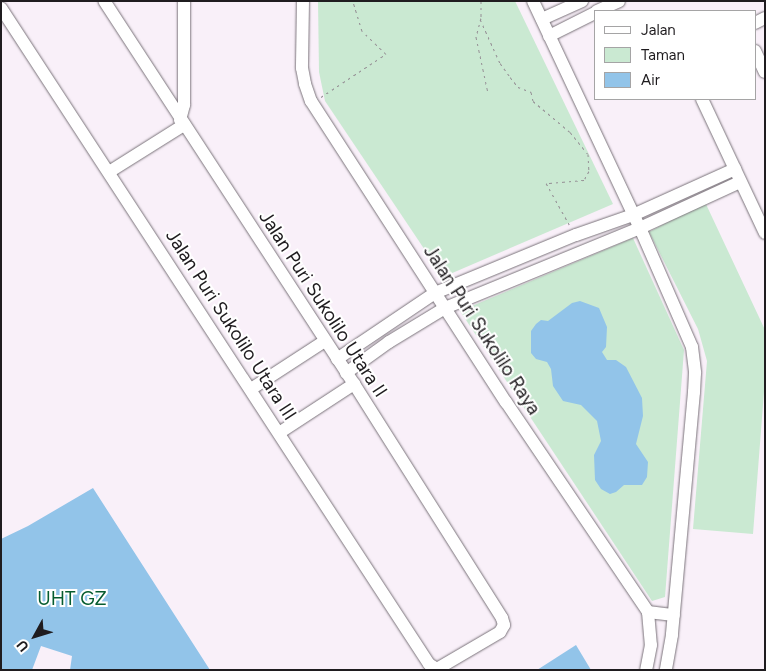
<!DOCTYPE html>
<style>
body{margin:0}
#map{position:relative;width:766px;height:671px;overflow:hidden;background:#f9f0f9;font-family:Figtree,sans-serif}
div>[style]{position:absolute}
.green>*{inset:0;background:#cae9d2}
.water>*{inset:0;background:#92c4e9}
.path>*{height:1px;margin-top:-0.5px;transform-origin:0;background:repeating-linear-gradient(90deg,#948e94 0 2.5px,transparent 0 6.5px)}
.roads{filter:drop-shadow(0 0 1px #7a737a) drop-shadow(0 0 1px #7a737a)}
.minor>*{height:12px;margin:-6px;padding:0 6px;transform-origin:6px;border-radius:6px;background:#fff}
span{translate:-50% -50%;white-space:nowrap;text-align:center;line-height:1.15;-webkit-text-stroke:4px #fff;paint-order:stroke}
.street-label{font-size:19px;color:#1f1c1f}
.park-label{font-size:19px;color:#065c30}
.frame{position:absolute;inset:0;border:2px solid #1f1c1f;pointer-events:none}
.legend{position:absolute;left:594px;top:10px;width:162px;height:90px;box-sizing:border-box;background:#fff;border:1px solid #a5a4a5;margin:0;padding:6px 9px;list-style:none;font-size:15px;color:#1f1c1f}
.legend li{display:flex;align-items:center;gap:10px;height:25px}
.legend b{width:25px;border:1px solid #a5a4a5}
.north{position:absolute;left:10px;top:611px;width:50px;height:50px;-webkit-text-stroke:4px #fff;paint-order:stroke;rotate:231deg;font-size:14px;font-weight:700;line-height:20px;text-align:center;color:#1f1c1f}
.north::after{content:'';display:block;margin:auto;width:18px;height:22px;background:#1f1c1f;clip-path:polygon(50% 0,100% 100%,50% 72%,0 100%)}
</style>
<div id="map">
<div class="green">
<i style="clip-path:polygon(318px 1px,515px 1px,613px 204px,443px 277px,325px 101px,319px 72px)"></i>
<i style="clip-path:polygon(705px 202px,765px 330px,765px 379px,753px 534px,693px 529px,707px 361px,698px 329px,649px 232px)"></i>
<i style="clip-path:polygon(633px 238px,684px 350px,665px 597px,652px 601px,460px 311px)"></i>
</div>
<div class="water">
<i style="clip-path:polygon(580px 301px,599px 308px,607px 327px,606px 347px,602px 352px,607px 360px,616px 360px,626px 367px,642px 398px,643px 416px,636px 444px,648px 462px,647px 477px,642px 485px,624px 485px,616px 492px,610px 494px,601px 489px,595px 480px,594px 455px,601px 441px,597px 421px,581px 405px,563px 401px,553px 386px,551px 369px,547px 362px,536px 359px,531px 353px,531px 331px,536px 324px,541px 320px,548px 321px,572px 303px)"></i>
<i style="clip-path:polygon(93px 488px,210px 670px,70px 670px,72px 656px,41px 646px,32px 670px,1px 670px,1px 539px,28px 526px)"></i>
<i style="clip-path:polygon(576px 645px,591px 670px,537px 670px)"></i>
</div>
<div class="path">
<i style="left:372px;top:1px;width:11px"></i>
<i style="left:481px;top:1px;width:17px;rotate:90deg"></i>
<i style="left:481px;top:18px;width:20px;rotate:105deg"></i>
<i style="left:476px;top:37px;width:57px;rotate:77.9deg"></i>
<i style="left:480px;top:19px;width:48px;rotate:65.6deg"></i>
<i style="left:500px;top:63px;width:17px;rotate:54deg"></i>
<i style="left:510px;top:77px;width:13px;rotate:51deg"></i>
<i style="left:518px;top:87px;width:14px;rotate:21deg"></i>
<i style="left:531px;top:92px;width:9px;rotate:77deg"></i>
<i style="left:533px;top:101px;width:48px;rotate:40deg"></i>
<i style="left:570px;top:132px;width:28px;rotate:51deg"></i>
<i style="left:588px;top:154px;width:17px;rotate:87deg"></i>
<i style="left:589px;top:171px;width:10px;rotate:119deg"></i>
<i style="left:584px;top:180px;width:38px;rotate:175deg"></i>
<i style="left:546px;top:183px;width:49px;rotate:60.8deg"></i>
<i style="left:321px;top:97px;width:78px;rotate:-33.5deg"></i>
<i style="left:386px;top:54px;width:33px;rotate:-136deg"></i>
<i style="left:362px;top:31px;width:31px;rotate:-107deg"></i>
</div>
<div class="roads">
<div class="minor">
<i style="left:303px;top:1px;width:67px;rotate:90.9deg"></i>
<i style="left:302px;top:68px;width:16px;rotate:79deg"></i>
<i style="left:305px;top:84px;width:18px;rotate:71deg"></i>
<i style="left:311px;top:101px;width:359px;rotate:57.1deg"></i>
<i style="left:506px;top:402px;width:254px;rotate:55.9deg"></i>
<i style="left:648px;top:612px;width:33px;rotate:85deg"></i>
<i style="left:651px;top:645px;width:25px;rotate:101deg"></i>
<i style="left:533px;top:1px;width:251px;rotate:64.8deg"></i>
<i style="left:640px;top:228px;width:130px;rotate:66.4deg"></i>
<i style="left:692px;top:347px;width:26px;rotate:83deg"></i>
<i style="left:695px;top:373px;width:19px;rotate:93deg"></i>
<i style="left:694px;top:392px;width:244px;rotate:95.2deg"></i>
<i style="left:672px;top:635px;width:36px;rotate:100deg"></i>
<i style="left:1px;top:8px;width:783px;rotate:56.88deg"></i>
<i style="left:429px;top:664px;width:9px;rotate:32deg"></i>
<i style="left:437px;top:669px;width:73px;rotate:-30.4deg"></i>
<i style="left:500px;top:632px;width:8px;rotate:-60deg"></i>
<i style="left:504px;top:625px;width:7px;rotate:-106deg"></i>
<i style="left:502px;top:618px;width:277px;rotate:-122.3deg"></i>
<i style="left:354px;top:384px;width:457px;rotate:-123.1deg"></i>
<i style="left:597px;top:11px;width:24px;rotate:-24deg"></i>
<i style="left:542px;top:19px;width:44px;rotate:-24.2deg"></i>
<i style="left:755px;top:23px;width:11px;rotate:-27deg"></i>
<i style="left:549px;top:36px;width:51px;rotate:-26.6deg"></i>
<i style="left:755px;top:51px;width:23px;rotate:65deg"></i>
<i style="left:702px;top:99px;width:148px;rotate:64.8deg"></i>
<i style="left:180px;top:120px;width:16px;rotate:-75deg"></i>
<i style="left:184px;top:105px;width:104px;rotate:-90deg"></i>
<i style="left:109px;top:172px;width:89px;rotate:-32.1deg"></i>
<i style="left:337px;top:359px;width:118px;rotate:-34deg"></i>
<i style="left:435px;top:293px;width:152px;rotate:-22.4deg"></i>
<i style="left:576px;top:235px;width:60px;rotate:-19.3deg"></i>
<i style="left:633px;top:215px;width:112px;rotate:-24.3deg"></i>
<i style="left:346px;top:373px;width:53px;rotate:-35.8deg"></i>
<i style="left:389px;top:342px;width:66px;rotate:-31.3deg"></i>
<i style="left:445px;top:308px;width:211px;rotate:-22.3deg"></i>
<i style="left:640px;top:228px;width:110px;rotate:-24.7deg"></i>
<i style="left:251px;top:389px;width:88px;rotate:-33deg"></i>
<i style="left:279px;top:433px;width:90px;rotate:-33.2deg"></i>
<i style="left:648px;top:612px;width:26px;rotate:7deg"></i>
</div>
</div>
<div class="street-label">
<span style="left:323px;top:304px;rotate:57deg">Jalan Puri Sukolilo Utara II</span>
<span style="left:231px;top:325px;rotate:57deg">Jalan Puri Sukolilo Utara III</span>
<span style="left:482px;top:330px;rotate:57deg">Jalan Puri Sukolilo Raya</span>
</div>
<div class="park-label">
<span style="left:72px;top:599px">UHT GZ</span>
</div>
<div class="frame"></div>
<ul class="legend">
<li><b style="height:6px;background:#fff"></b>Jalan</li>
<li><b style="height:14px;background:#cae9d2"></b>Taman</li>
<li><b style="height:14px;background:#92c4e9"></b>Air</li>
</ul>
<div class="north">U</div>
</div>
